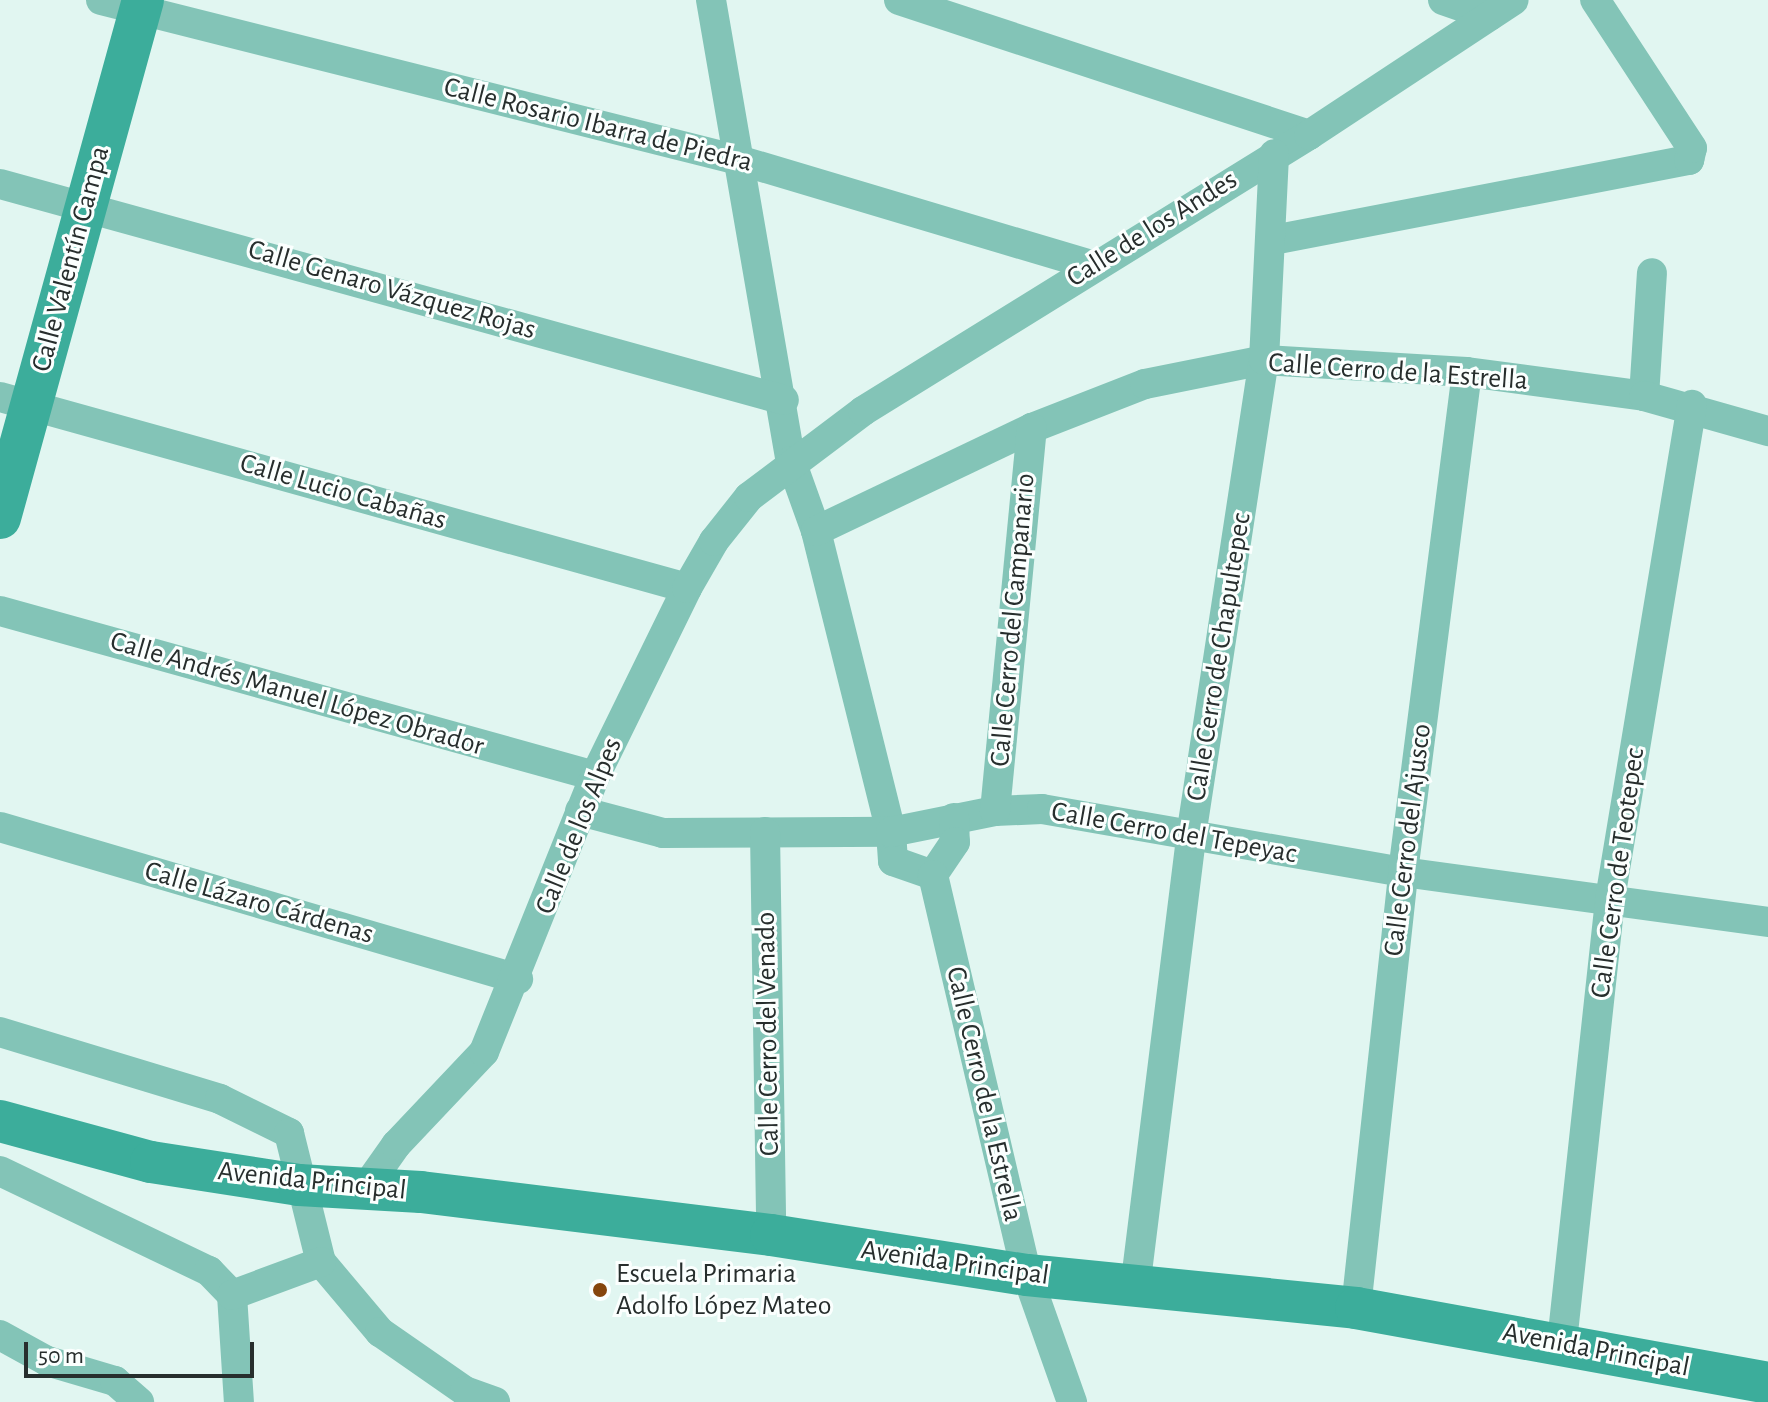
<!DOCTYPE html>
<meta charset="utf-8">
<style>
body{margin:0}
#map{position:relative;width:1768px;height:1402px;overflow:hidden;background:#e1f6f1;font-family:"Alegreya Sans",sans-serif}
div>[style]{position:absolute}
.street>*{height:30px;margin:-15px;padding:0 15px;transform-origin:15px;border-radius:15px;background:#83c4b7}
.secondary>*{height:42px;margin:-21px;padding:0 21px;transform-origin:21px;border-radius:21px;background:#3cad9b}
.dots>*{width:22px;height:22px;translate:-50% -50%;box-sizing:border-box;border:4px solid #fbfffe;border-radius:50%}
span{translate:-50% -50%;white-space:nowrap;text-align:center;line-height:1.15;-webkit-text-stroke:6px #fbfffe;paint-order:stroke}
.street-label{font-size:28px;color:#272e2d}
.poi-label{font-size:28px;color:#272e2d}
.left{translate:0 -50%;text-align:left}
.scale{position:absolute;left:24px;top:1342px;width:230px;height:36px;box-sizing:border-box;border:4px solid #272e2d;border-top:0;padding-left:10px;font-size:24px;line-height:28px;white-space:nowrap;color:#272e2d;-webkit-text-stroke:6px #fbfffe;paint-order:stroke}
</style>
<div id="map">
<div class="street">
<i style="left:101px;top:0;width:661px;rotate:14.1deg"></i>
<i style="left:742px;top:161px;width:364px;rotate:16.6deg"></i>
<i style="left:711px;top:0;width:468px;rotate:80.2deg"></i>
<i style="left:791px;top:461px;width:74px;rotate:70.3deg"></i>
<i style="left:816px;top:531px;width:310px;rotate:76deg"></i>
<i style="left:891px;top:832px;width:29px;rotate:86deg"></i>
<i style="left:893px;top:861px;width:42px;rotate:19.3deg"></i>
<i style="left:899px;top:0;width:432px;rotate:18.2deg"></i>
<i style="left:1443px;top:0;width:49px;rotate:19.2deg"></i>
<i style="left:0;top:184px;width:813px;rotate:15.4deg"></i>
<i style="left:1273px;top:240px;width:424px;rotate:-10.9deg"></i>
<i style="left:1689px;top:160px;width:12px;rotate:-76deg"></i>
<i style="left:1692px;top:148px;width:177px;rotate:-123.2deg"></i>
<i style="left:1644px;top:396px;width:123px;rotate:-86.3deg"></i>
<i style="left:0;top:397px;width:713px;rotate:15.54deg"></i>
<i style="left:816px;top:531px;width:239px;rotate:-25.5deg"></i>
<i style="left:1032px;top:428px;width:121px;rotate:-21.3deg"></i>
<i style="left:1145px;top:384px;width:121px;rotate:-11.4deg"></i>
<i style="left:1264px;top:360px;width:203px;rotate:3.4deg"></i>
<i style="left:1467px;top:372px;width:179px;rotate:7.7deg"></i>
<i style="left:1644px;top:396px;width:129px;rotate:15.8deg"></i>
<i style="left:0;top:611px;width:617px;rotate:15.5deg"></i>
<i style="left:580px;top:811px;width:86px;rotate:14.8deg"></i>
<i style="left:663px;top:833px;width:228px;rotate:-0.3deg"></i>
<i style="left:891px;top:832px;width:106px;rotate:-11.4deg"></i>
<i style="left:995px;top:811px;width:47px;rotate:-2.4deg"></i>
<i style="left:1042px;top:809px;width:366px;rotate:9.9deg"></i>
<i style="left:1403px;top:872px;width:368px;rotate:7.8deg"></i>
<i style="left:995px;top:811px;width:385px;rotate:-84.5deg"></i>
<i style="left:954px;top:818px;width:24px;rotate:88deg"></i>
<i style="left:955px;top:842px;width:40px;rotate:124deg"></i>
<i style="left:933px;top:875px;width:411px;rotate:76.8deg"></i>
<i style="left:1027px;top:1275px;width:135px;rotate:70.5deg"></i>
<i style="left:0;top:827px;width:540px;rotate:16.35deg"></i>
<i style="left:765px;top:832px;width:403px;rotate:89.1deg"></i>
<i style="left:0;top:1032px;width:230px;rotate:16.9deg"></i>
<i style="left:220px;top:1099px;width:77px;rotate:26.2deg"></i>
<i style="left:289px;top:1133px;width:133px;rotate:76.1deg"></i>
<i style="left:321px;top:1262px;width:92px;rotate:49.9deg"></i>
<i style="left:380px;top:1332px;width:103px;rotate:34.8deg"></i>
<i style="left:465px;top:1391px;width:32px;rotate:20deg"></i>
<i style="left:0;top:1171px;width:232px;rotate:25.6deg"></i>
<i style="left:209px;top:1271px;width:33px;rotate:46deg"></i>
<i style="left:232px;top:1295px;width:107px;rotate:86.3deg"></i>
<i style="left:365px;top:1189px;width:54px;rotate:-54.8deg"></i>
<i style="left:396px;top:1145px;width:128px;rotate:-46.6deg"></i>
<i style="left:484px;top:1052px;width:297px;rotate:-68.1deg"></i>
<i style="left:595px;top:776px;width:209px;rotate:-63.9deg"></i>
<i style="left:687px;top:588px;width:54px;rotate:-60.1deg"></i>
<i style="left:714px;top:541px;width:56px;rotate:-51.5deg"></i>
<i style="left:749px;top:497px;width:143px;rotate:-37deg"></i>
<i style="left:863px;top:411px;width:524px;rotate:-31.75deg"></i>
<i style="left:1309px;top:135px;width:245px;rotate:-33.4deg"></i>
<i style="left:1135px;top:1288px;width:455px;rotate:-82.9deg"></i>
<i style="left:1191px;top:836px;width:482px;rotate:-81.3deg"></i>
<i style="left:1264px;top:360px;width:206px;rotate:-87.2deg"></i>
<i style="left:232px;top:1295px;width:95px;rotate:-20.3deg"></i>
<i style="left:1356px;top:1308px;width:439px;rotate:-83.8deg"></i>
<i style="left:1403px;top:872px;width:504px;rotate:-82.71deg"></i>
<i style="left:0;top:1335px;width:54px;rotate:29deg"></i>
<i style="left:47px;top:1361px;width:71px;rotate:16.4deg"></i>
<i style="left:115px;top:1381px;width:32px;rotate:41deg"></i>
<i style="left:1562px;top:1342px;width:446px;rotate:-83.8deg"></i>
<i style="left:1610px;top:899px;width:501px;rotate:-80.58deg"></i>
</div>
<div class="secondary">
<i style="left:0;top:518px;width:537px;rotate:-74.57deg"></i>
<i style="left:0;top:1121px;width:156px;rotate:15.2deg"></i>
<i style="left:151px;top:1162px;width:150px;rotate:8.8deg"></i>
<i style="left:299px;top:1185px;width:122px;rotate:3.3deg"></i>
<i style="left:421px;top:1192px;width:353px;rotate:7deg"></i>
<i style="left:771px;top:1235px;width:259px;rotate:8.9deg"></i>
<i style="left:1027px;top:1275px;width:331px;rotate:5.7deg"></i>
<i style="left:1356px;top:1308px;width:419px;rotate:10.3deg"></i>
</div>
<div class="dots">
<i style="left:600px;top:1290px;background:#86460d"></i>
</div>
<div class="street-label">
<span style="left:598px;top:125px;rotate:14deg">Calle Rosario Ibarra de Piedra</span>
<span style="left:1152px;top:229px;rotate:-32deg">Calle de los Andes</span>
<span style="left:71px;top:259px;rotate:-75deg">Calle Valentín Campa</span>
<span style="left:392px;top:290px;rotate:16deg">Calle Genaro Vázquez Rojas</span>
<span style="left:1398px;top:372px;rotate:4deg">Calle Cerro de la Estrella</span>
<span style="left:343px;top:492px;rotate:16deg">Calle Lucio Cabañas</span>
<span style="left:1013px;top:620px;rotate:-85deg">Calle Cerro del Campanario</span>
<span style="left:1219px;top:657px;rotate:-81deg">Calle Cerro de Chapultepec</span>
<span style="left:297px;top:694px;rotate:16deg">Calle Andrés Manuel López Obrador</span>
<span style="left:579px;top:826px;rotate:-68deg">Calle de los Alpes</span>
<span style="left:1174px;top:833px;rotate:10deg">Calle Cerro del Tepeyac</span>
<span style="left:1408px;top:840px;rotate:-83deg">Calle Cerro del Ajusco</span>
<span style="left:1618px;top:873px;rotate:-82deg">Calle Cerro de Teotepec</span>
<span style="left:259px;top:903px;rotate:16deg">Calle Lázaro Cárdenas</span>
<span style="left:768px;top:1034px;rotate:-91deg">Calle Cerro del Venado</span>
<span style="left:984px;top:1094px;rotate:77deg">Calle Cerro de la Estrella</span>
<span style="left:312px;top:1181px;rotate:6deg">Avenida Principal</span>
<span style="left:955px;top:1263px;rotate:8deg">Avenida Principal</span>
<span style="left:1596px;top:1350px;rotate:11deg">Avenida Principal</span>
</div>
<div class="poi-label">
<span class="left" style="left:616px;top:1290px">Escuela Primaria<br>Adolfo López Mateo</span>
</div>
<div class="scale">50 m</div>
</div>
